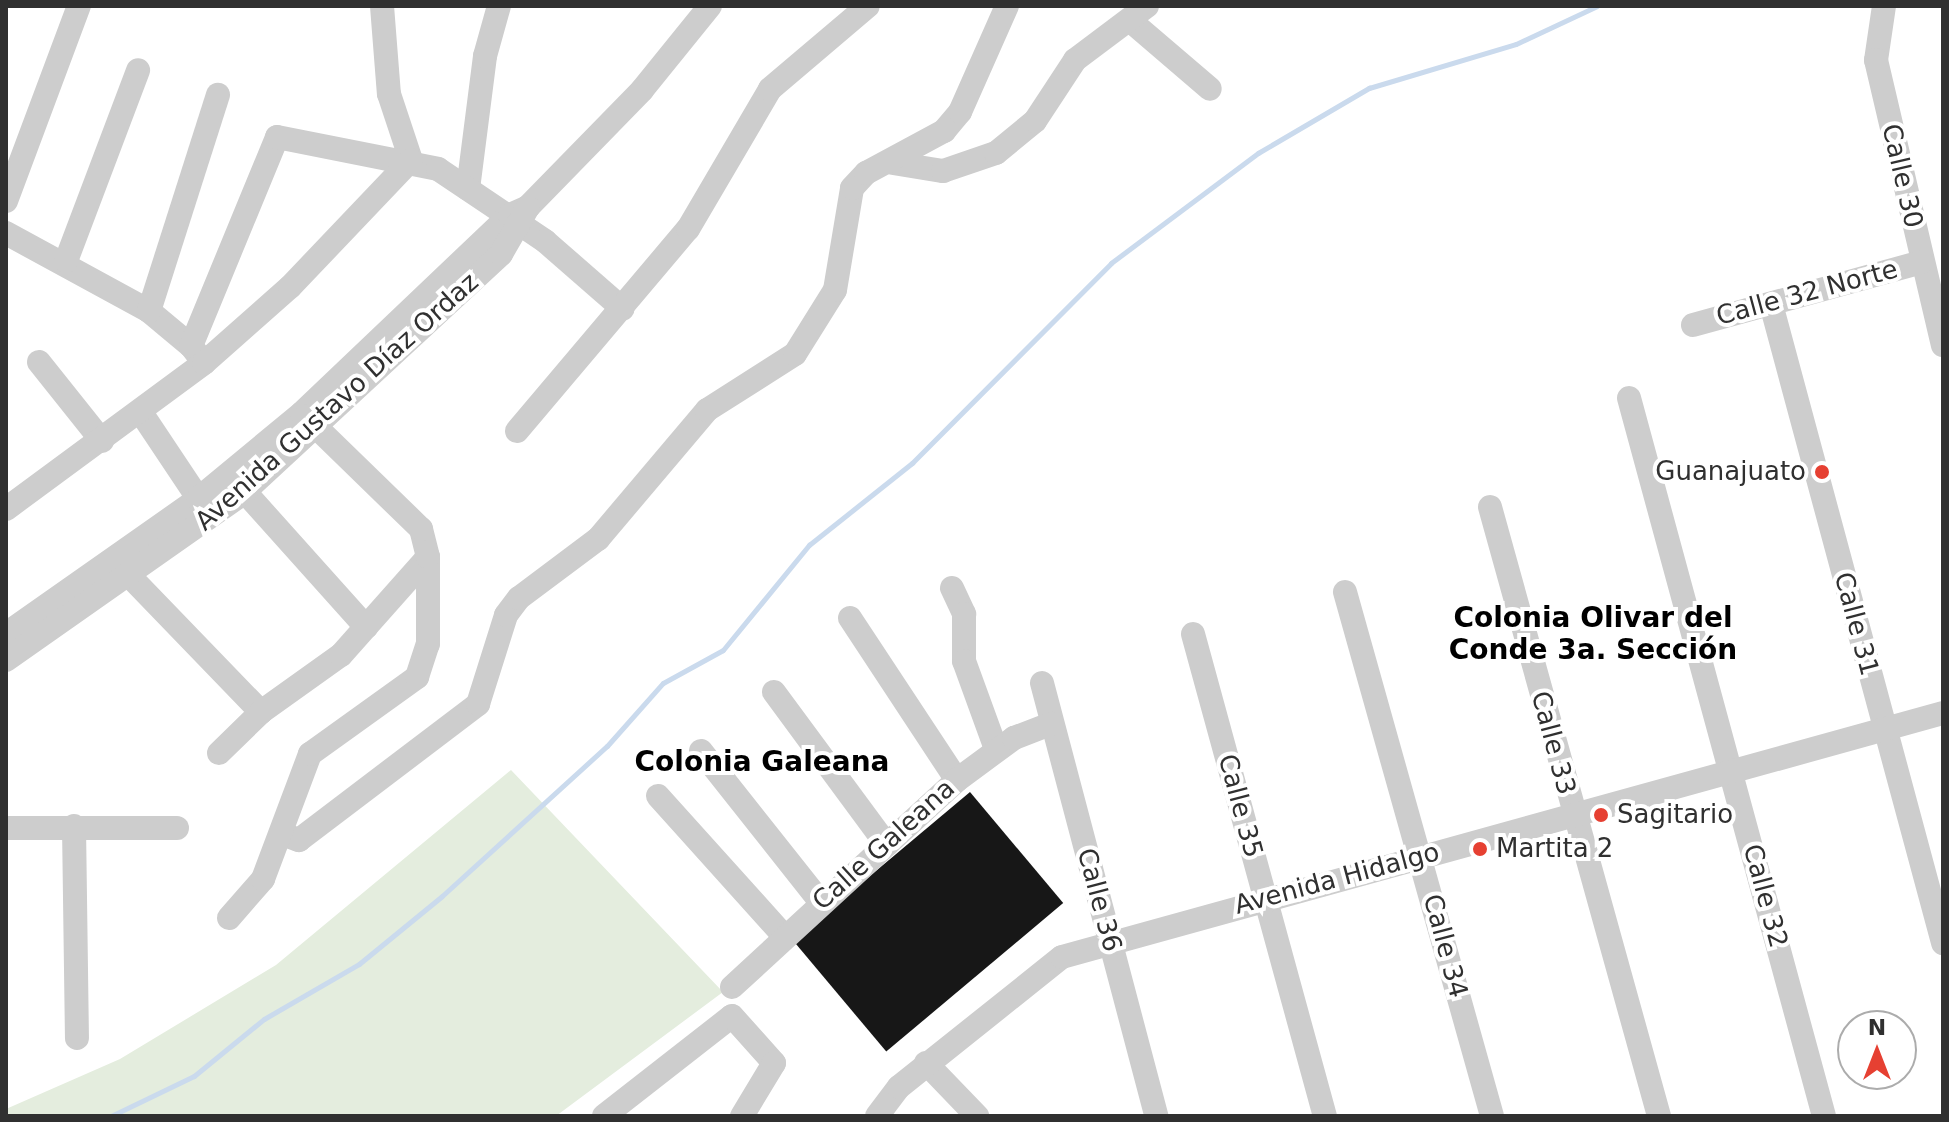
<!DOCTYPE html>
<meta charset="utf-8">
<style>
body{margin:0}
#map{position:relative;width:1949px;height:1122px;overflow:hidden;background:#fff;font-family:"DejaVu Sans",sans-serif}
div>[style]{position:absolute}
.green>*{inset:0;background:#e4edde}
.stream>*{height:5px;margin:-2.5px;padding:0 2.5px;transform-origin:2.5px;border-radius:2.5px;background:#cadaed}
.building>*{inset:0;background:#171717;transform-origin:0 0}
.minor>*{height:24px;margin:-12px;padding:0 12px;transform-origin:12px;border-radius:12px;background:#cdcdcd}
.dots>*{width:22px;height:22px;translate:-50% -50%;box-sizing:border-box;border:4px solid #fff;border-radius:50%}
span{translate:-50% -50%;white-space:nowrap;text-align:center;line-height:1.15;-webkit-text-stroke:8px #fff;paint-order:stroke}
.street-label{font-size:26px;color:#303030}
.poi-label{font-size:26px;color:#303030}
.right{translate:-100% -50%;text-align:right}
.left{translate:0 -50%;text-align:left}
.neighbourhood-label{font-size:28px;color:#000;font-weight:700}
.frame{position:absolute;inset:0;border:8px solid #303030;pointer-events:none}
.north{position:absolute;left:1837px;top:1010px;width:80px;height:80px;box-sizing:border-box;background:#fff;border:2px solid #acacac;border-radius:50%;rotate:0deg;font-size:22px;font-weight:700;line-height:32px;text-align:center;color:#303030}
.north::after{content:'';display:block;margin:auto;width:28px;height:36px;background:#e64032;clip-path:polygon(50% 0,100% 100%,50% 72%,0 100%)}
</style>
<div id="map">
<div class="green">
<i style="clip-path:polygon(511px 770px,723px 992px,556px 1116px,6px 1116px,6px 1109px,120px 1059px,276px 965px)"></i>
</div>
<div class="stream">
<i style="left:111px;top:1116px;width:92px;rotate:-25.7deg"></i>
<i style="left:194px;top:1076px;width:90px;rotate:-39.2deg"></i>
<i style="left:264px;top:1019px;width:110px;rotate:-30.1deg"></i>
<i style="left:359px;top:964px;width:107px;rotate:-39.3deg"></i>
<i style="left:442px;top:896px;width:223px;rotate:-42.3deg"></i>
<i style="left:607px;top:746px;width:84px;rotate:-48.4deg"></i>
<i style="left:663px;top:683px;width:68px;rotate:-28.8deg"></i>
<i style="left:723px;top:650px;width:136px;rotate:-50.7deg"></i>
<i style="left:809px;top:545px;width:132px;rotate:-38.5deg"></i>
<i style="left:912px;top:463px;width:282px;rotate:-45.1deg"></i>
<i style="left:1111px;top:263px;width:184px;rotate:-36.8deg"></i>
<i style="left:1258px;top:153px;width:129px;rotate:-30.4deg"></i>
<i style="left:1369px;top:88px;width:153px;rotate:-16.7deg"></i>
<i style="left:1516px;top:44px;width:89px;rotate:-25.1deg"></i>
</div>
<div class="building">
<i style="left:970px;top:792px;width:145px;height:231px;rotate:50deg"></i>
</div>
<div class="minor">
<i style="left:382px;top:6px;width:88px;rotate:85.5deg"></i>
<i style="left:389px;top:94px;width:70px;rotate:71.6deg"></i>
<i style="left:1884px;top:6px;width:55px;rotate:98.4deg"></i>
<i style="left:1876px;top:60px;width:293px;rotate:76.8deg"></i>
<i style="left:1133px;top:23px;width:101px;rotate:40.6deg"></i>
<i style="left:893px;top:163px;width:51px;rotate:9.1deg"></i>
<i style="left:943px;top:171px;width:56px;rotate:-18.8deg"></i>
<i style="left:996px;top:153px;width:50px;rotate:-39.4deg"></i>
<i style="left:1035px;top:121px;width:73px;rotate:-56.7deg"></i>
<i style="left:1075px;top:60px;width:90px;rotate:-36.9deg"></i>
<i style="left:468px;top:189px;width:134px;rotate:-82.7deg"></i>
<i style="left:485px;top:56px;width:52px;rotate:-74.4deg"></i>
<i style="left:6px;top:201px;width:208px;rotate:-69.5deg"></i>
<i style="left:6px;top:233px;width:163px;rotate:28.6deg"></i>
<i style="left:149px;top:311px;width:55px;rotate:39.8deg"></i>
<i style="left:66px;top:261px;width:204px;rotate:-69.3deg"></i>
<i style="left:1771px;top:304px;width:662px;rotate:74.93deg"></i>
<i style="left:149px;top:311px;width:227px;rotate:-72.3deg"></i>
<i style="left:1693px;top:325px;width:237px;rotate:-15.4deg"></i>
<i style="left:39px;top:362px;width:101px;rotate:51.4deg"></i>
<i style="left:204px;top:363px;width:21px;rotate:-127deg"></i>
<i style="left:191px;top:346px;width:226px;rotate:-67.6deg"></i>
<i style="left:277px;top:137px;width:164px;rotate:11.2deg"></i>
<i style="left:438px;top:169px;width:129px;rotate:33.9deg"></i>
<i style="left:545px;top:241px;width:103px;rotate:41.1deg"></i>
<i style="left:1629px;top:398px;width:744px;rotate:74.81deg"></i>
<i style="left:142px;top:414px;width:115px;rotate:56.3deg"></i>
<i style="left:517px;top:431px;width:265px;rotate:-49.8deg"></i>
<i style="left:688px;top:229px;width:162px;rotate:-59.6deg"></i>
<i style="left:770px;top:89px;width:128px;rotate:-40.3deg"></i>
<i style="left:236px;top:482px;width:195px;rotate:48.1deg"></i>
<i style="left:1490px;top:507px;width:632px;rotate:74.49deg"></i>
<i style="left:6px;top:509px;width:246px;rotate:-36.4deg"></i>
<i style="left:204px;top:363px;width:115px;rotate:-41.5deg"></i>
<i style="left:290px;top:287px;width:175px;rotate:-46.4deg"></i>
<i style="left:118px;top:564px;width:206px;rotate:46deg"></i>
<i style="left:952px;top:588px;width:29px;rotate:65deg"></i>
<i style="left:964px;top:614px;width:47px;rotate:90deg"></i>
<i style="left:964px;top:661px;width:94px;rotate:70deg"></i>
<i style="left:1345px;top:592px;width:544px;rotate:74.33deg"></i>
<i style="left:850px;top:618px;width:194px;rotate:56.6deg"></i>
<i style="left:6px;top:634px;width:235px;rotate:-35.1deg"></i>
<i style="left:198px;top:499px;width:135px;rotate:-39.6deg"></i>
<i style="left:302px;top:413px;width:287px;rotate:-43.6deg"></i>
<i style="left:510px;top:215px;width:20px;rotate:-24deg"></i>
<i style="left:528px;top:207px;width:163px;rotate:-45.7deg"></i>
<i style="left:642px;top:90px;width:108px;rotate:-51deg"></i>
<i style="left:1193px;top:634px;width:500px;rotate:74.7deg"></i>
<i style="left:6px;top:660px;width:289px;rotate:-35.1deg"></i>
<i style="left:242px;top:494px;width:353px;rotate:-42.8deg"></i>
<i style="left:501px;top:254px;width:54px;rotate:-60.1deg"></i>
<i style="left:1042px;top:683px;width:448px;rotate:75.2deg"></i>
<i style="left:774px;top:692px;width:190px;rotate:53.6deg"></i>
<i style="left:701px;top:751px;width:191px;rotate:51.6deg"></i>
<i style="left:219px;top:753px;width:59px;rotate:-44.3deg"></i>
<i style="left:261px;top:712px;width:98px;rotate:-35.5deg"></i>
<i style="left:341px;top:655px;width:131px;rotate:-48.4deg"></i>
<i style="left:658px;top:796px;width:187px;rotate:48deg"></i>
<i style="left:74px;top:826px;width:212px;rotate:89.2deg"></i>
<i style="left:6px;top:828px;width:171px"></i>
<i style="left:285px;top:835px;width:15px;rotate:20deg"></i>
<i style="left:299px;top:840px;width:225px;rotate:-37.2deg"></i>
<i style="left:478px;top:704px;width:93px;rotate:-72.5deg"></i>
<i style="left:506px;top:615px;width:21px;rotate:-53deg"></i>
<i style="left:519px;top:598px;width:99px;rotate:-36.8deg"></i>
<i style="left:598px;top:539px;width:169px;rotate:-49.8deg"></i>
<i style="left:707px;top:410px;width:104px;rotate:-32.5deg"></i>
<i style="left:795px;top:354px;width:75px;rotate:-58deg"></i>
<i style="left:835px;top:290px;width:103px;rotate:-80.5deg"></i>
<i style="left:852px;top:188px;width:21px;rotate:-47deg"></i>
<i style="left:866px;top:173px;width:89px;rotate:-28.3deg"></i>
<i style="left:944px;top:131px;width:25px;rotate:-50deg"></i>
<i style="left:960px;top:112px;width:116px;rotate:-66.1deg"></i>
<i style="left:229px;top:918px;width:52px;rotate:-48.9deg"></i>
<i style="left:263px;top:879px;width:134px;rotate:-69.4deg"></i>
<i style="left:310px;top:754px;width:132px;rotate:-35.7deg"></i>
<i style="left:417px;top:677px;width:35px;rotate:-72deg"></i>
<i style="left:428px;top:644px;width:87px;rotate:-90deg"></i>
<i style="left:428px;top:557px;width:29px;rotate:-104deg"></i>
<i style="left:421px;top:529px;width:161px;rotate:-135.8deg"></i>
<i style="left:732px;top:987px;width:306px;rotate:-42.6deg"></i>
<i style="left:957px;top:780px;width:71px;rotate:-36.4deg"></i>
<i style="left:1014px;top:738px;width:40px;rotate:-21deg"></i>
<i style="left:926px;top:1063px;width:74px;rotate:46.1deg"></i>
<i style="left:604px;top:1116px;width:162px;rotate:-38deg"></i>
<i style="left:732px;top:1016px;width:63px;rotate:48.2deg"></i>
<i style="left:774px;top:1063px;width:62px;rotate:121.1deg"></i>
<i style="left:877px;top:1116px;width:36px;rotate:-53deg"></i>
<i style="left:899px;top:1087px;width:208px;rotate:-38.6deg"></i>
<i style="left:1062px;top:957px;width:914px;rotate:-15.48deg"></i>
</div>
<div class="dots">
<i style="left:1822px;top:472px;background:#e64032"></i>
<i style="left:1601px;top:815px;background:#e64032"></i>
<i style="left:1480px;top:849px;background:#e64032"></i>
</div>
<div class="street-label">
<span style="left:1902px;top:176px;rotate:77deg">Calle 30</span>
<span style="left:1807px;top:293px;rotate:-15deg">Calle 32 Norte</span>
<span style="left:337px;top:402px;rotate:-42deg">Avenida Gustavo Díaz Ordaz</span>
<span style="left:1856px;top:624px;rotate:75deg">Calle 31</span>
<span style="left:1553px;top:743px;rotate:75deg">Calle 33</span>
<span style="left:1240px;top:806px;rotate:75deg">Calle 35</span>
<span style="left:884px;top:845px;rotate:-42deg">Calle Galeana</span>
<span style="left:1337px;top:879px;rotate:-15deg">Avenida Hidalgo</span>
<span style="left:1765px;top:896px;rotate:75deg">Calle 32</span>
<span style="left:1099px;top:900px;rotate:75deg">Calle 36</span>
<span style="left:1445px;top:946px;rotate:75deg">Calle 34</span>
</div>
<div class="poi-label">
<span class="right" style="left:1806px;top:472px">Guanajuato</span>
<span class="left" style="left:1617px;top:815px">Sagitario</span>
<span class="left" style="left:1496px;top:849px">Martita 2</span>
</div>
<div class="neighbourhood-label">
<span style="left:1593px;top:634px">Colonia Olivar del<br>Conde 3a. Sección</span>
<span style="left:762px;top:762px">Colonia Galeana</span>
</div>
<div class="frame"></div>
<div class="north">N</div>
</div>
